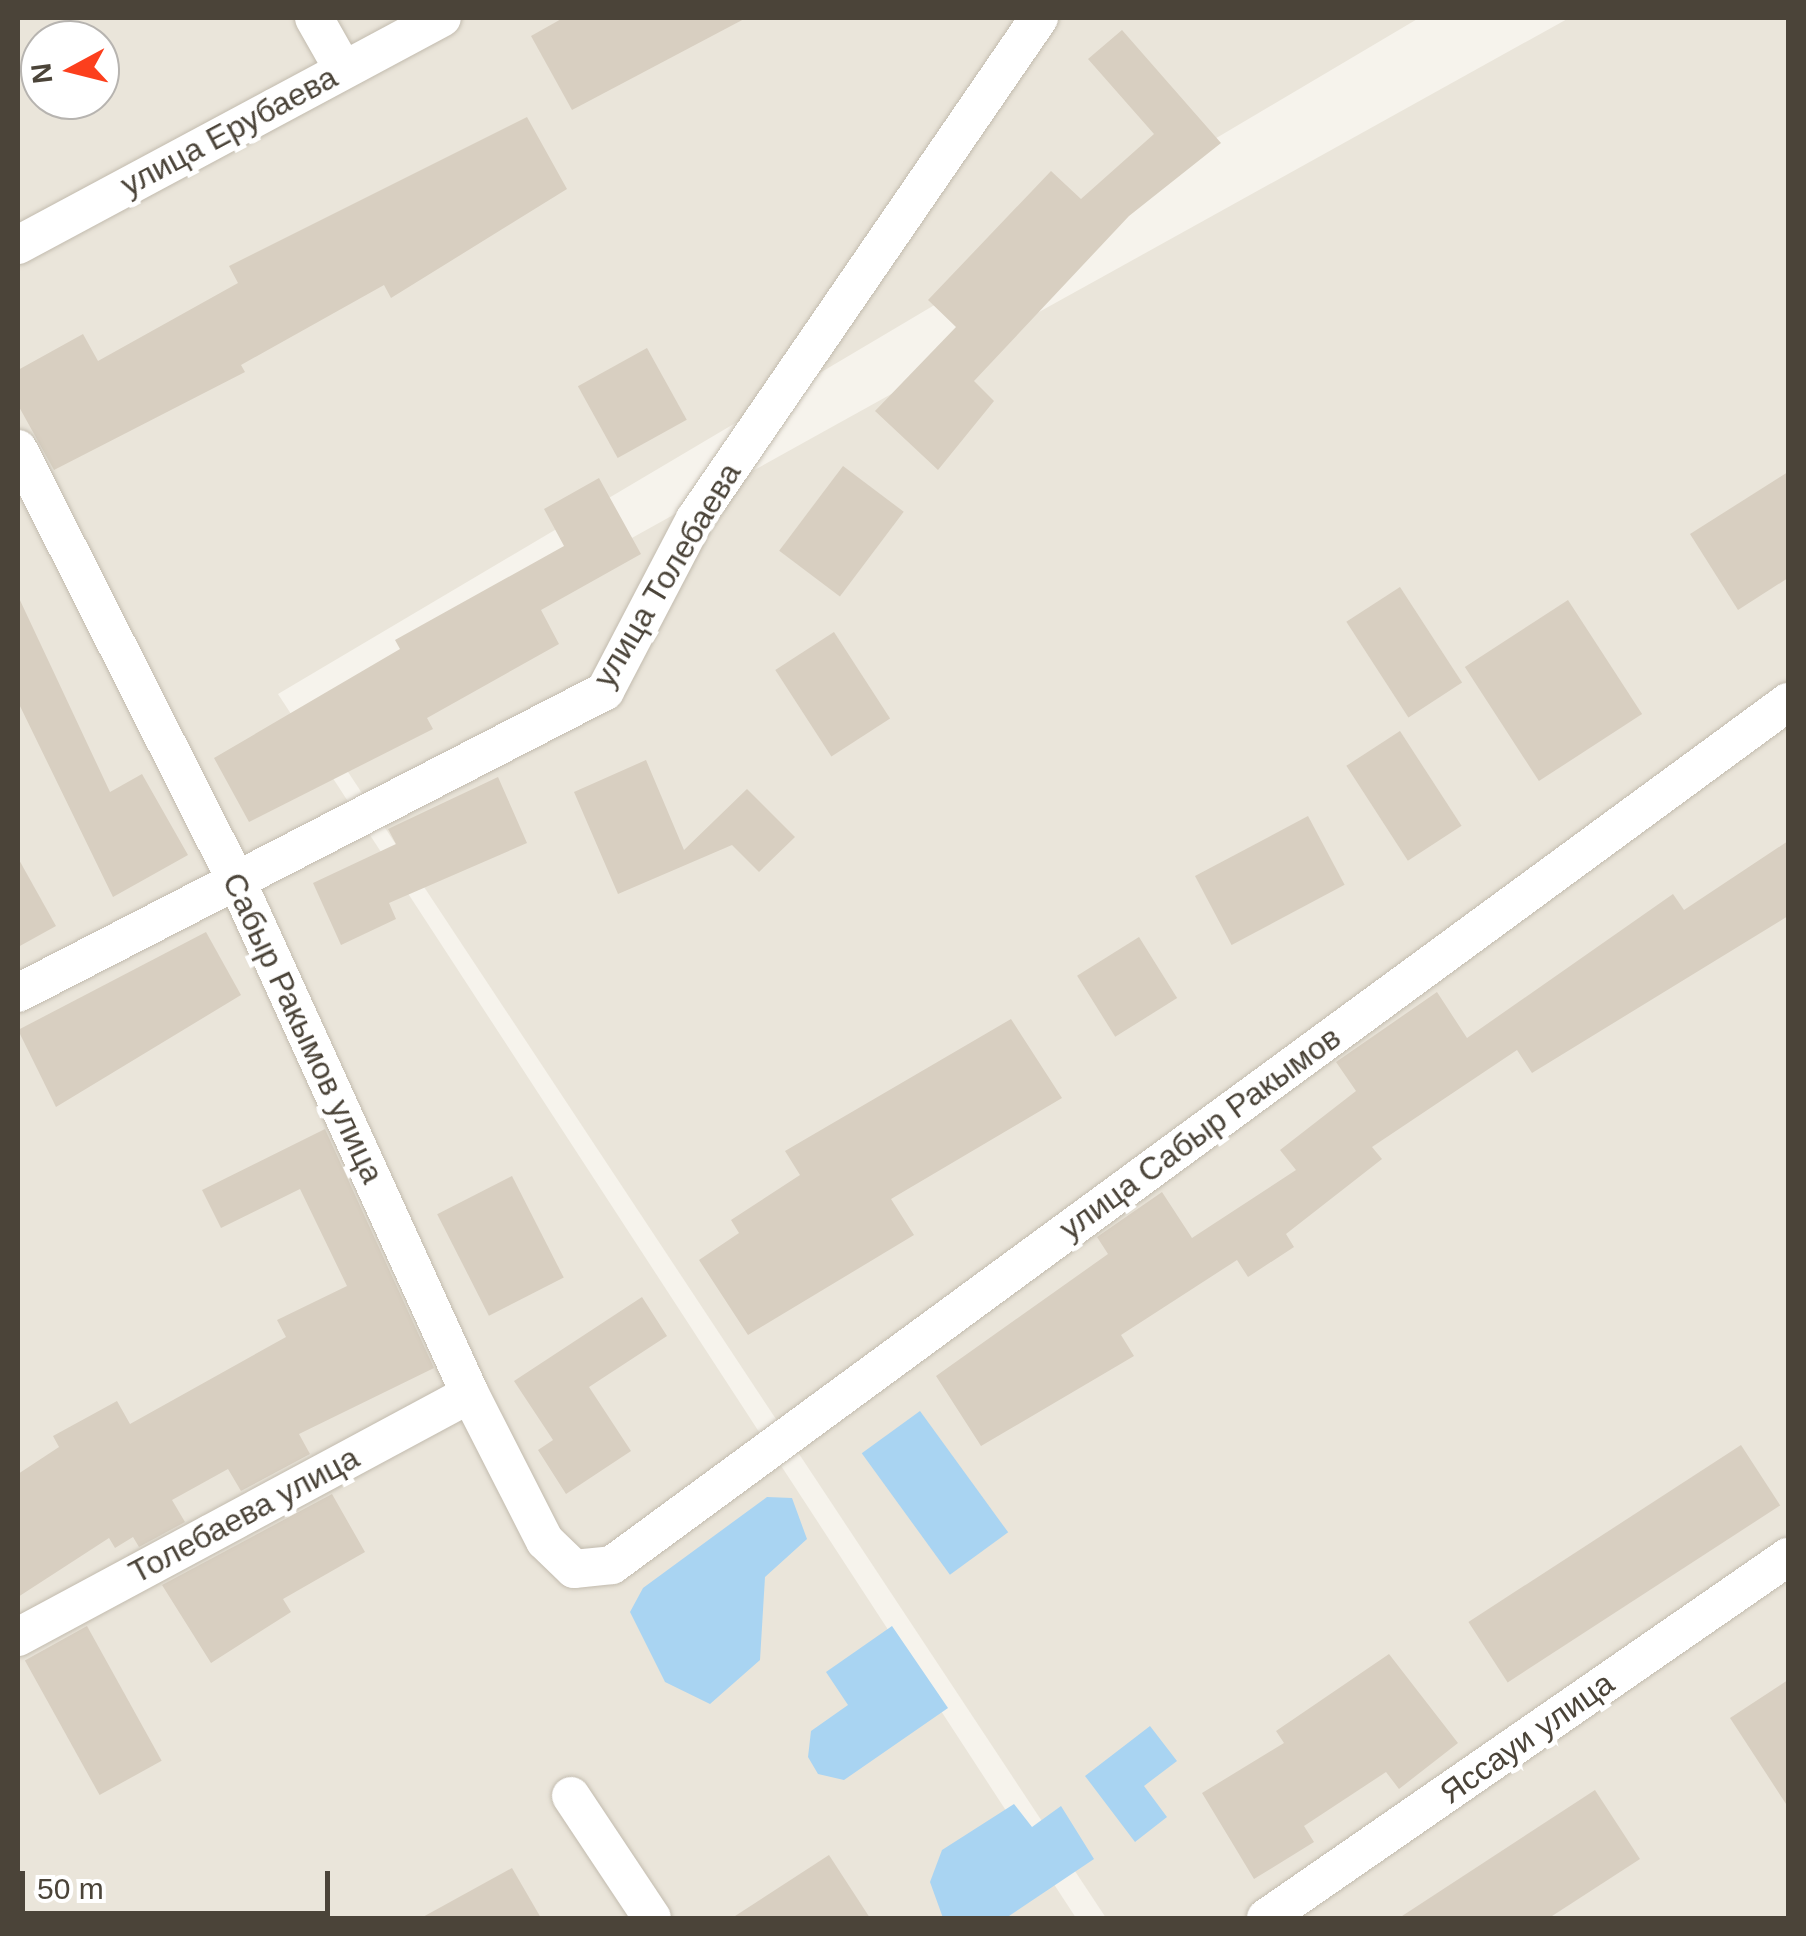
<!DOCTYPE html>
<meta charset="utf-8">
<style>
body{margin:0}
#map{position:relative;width:1806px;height:1936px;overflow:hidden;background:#f6f3ec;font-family:Helvetica,sans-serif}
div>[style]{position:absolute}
.residential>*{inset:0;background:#eae5da}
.water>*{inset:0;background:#a9d4f2;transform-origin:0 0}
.building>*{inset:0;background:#d8cfc1;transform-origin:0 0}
.roads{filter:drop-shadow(0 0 2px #c2bbae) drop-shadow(0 0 2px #c2bbae)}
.minor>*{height:38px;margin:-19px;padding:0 19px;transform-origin:19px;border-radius:19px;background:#fff}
span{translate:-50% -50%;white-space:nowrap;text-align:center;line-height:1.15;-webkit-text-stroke:10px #fff;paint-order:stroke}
.street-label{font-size:32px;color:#4b4439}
.frame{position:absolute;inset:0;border:20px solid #4b4439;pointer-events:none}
.north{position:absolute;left:20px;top:20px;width:100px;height:100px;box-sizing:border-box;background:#fff;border:2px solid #b7b4b0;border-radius:50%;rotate:263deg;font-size:28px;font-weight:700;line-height:40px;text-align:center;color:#4b4439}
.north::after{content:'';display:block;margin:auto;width:35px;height:45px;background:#fc3f1d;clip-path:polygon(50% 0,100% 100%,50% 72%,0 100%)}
.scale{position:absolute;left:20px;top:1871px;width:310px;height:45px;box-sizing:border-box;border:5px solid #4b4439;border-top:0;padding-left:12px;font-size:30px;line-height:35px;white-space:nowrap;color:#4b4439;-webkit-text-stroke:8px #fff;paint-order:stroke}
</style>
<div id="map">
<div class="residential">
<i style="clip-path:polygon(evenodd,18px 18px,1419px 18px,278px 694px,1076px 1918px,18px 1918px,18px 18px,40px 40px,100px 40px,100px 100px,40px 100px,40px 40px)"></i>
<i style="clip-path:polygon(1569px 18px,1788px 18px,1788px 1918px,1106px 1918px,311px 716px)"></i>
</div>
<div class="water">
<i style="left:920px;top:1411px;width:150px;height:72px;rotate:54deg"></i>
<i style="clip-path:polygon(767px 1497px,792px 1498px,807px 1539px,765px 1577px,760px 1660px,710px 1704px,665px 1682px,630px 1612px,643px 1588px)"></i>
<i style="clip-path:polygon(892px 1626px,948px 1708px,844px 1780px,818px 1774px,808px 1757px,811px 1731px,848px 1705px,826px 1672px)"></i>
<i style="clip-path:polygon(1150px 1726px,1177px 1761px,1144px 1786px,1167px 1817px,1135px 1842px,1085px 1776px)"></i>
<i style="clip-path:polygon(1014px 1804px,1032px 1827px,1061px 1806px,1094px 1859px,1006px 1918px,943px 1918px,930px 1882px,942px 1850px)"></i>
</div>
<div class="building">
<i style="clip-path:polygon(563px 18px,746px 18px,572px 110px,531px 36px)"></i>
<i style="clip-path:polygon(1122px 30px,1221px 143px,1129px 216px,974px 381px,994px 401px,938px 470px,875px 411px,956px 327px,928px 300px,1051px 171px,1081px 199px,1154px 134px,1088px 59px)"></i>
<i style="clip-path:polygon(527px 117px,567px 189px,391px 298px,384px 285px,241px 365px,245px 372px,54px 470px,18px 405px,18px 370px,83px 334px,98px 361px,238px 283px,229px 266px)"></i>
<i style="left:647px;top:348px;width:82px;height:79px;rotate:61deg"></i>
<i style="left:843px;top:466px;width:76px;height:106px;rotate:37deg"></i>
<i style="clip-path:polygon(1788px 472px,1788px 578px,1738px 610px,1690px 534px)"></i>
<i style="clip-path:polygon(599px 478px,641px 554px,541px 610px,559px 644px,427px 718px,433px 729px,249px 822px,214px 758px,400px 649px,395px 640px,564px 546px,544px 509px)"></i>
<i style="left:1400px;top:587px;width:114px;height:64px;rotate:57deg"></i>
<i style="clip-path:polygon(18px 596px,110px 792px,142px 774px,188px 855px,113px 897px,18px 702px)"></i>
<i style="left:1568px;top:600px;width:136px;height:123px;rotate:57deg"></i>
<i style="left:834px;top:632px;width:103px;height:70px;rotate:57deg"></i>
<i style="left:1400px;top:731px;width:113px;height:64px;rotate:57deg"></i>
<i style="clip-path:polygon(646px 760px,684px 850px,747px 789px,795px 837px,759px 872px,732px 845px,618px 894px,574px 792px)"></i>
<i style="clip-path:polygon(498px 777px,527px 843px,389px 903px,396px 919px,341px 945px,313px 883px,396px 844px,388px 829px)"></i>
<i style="left:1308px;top:816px;width:78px;height:128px;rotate:62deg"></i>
<i style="clip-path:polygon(1788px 841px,1788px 916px,1532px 1073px,1517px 1050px,1372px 1147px,1382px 1159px,1286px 1234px,1294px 1247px,1248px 1277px,1237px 1260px,1121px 1335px,1134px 1356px,981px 1446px,936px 1376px,1108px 1254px,1097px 1237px,1162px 1192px,1192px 1238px,1296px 1170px,1280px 1150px,1356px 1091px,1336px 1062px,1437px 992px,1467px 1038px,1673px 894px,1684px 910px)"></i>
<i style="clip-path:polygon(18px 858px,56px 926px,18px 947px)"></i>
<i style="clip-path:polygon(206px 932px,241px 995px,56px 1107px,18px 1030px)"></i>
<i style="left:1139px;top:937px;width:72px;height:73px;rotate:58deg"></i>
<i style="clip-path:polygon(1011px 1019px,1062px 1098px,891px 1199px,914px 1235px,748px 1335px,699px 1260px,739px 1233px,731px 1220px,800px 1175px,785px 1151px)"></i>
<i style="clip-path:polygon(325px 1129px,434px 1368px,299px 1434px,310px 1454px,241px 1491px,228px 1469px,172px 1500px,185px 1522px,139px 1547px,133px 1537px,115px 1548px,109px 1538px,18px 1597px,18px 1474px,59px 1447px,53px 1436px,117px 1401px,130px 1424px,286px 1337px,277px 1320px,347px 1286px,300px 1189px,221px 1228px,202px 1190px)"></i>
<i style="left:512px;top:1176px;width:114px;height:84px;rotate:63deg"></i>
<i style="clip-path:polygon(642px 1297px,667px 1336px,589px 1387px,631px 1451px,566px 1494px,538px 1450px,553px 1440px,514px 1381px)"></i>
<i style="left:1741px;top:1445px;width:72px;height:325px;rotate:57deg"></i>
<i style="clip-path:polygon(332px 1494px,365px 1552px,283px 1599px,291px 1612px,211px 1663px,162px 1585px)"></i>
<i style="left:87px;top:1626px;width:154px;height:71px;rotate:61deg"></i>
<i style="clip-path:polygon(1389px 1654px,1458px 1743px,1399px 1789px,1386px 1772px,1304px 1826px,1314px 1842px,1254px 1879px,1202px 1793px,1284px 1743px,1276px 1731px)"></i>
<i style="clip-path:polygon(1788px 1680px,1788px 1807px,1730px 1718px)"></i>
<i style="clip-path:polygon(1595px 1790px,1640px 1859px,1549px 1918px,1399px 1918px)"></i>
<i style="clip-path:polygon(829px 1855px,870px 1918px,732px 1918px)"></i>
<i style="clip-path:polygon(512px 1868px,541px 1918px,421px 1918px)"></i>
</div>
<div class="roads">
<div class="minor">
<i style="left:314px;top:18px;width:59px;rotate:60.4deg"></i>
<i style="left:18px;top:245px;width:481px;rotate:-28.2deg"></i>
<i style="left:18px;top:449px;width:490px;rotate:63.2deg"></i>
<i style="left:239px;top:886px;width:558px;rotate:65.55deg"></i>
<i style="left:470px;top:1394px;width:165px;rotate:63deg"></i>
<i style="left:545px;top:1541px;width:40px;rotate:44deg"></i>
<i style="left:574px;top:1569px;width:38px;rotate:-6deg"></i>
<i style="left:612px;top:1565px;width:1459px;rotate:-36.27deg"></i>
<i style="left:18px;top:993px;width:660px;rotate:-27.22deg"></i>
<i style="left:605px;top:691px;width:194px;rotate:-62.4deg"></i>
<i style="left:695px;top:519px;width:608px;rotate:-55.53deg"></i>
<i style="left:18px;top:1637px;width:513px;rotate:-28.26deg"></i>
<i style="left:571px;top:1796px;width:146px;rotate:56.4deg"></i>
<i style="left:1266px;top:1918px;width:635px;rotate:-34.67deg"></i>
</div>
</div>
<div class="street-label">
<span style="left:229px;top:131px;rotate:-28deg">улица Ерубаева</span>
<span style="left:667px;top:575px;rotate:-59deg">улица Толебаева</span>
<span style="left:303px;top:1028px;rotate:65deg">Сабыр Ракымов улица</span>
<span style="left:1200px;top:1133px;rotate:-36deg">улица Сабыр Ракымов</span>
<span style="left:244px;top:1515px;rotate:-28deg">Толебаева улица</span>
<span style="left:1527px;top:1738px;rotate:-35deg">Яссауи улица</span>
</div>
<div class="frame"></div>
<div class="north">N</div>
<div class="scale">50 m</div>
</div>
